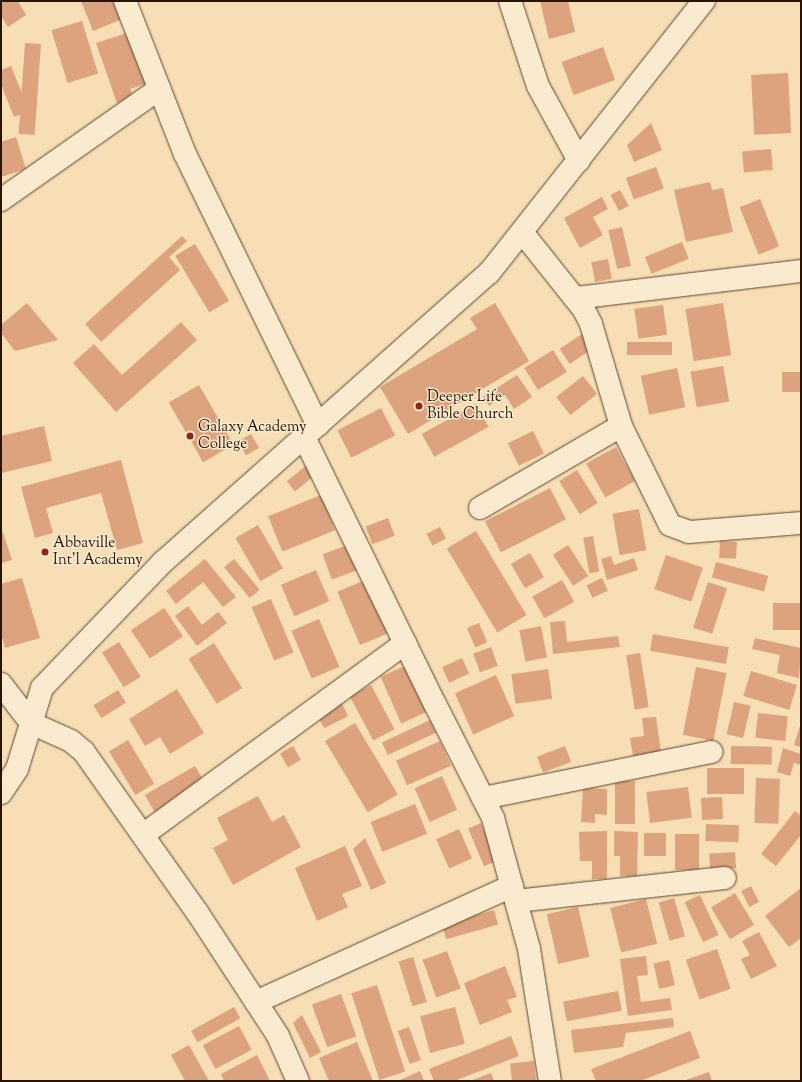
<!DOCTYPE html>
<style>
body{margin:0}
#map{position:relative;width:802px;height:1082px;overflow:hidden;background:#f7deb5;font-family:"Sorts Mill Goudy",serif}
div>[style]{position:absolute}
.building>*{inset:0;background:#dda37f;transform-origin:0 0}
.roads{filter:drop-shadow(0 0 1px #5c462e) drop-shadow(0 0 1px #5c462e)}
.minor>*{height:22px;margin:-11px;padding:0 11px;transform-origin:11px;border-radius:11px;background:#faeacf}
.dots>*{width:11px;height:11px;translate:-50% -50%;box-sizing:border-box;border:2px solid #faeacf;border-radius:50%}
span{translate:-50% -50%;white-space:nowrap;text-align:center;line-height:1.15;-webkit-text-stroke:3px #faeacf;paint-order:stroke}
.poi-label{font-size:15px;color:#291401}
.left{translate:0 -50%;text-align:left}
.frame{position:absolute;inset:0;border:2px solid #291401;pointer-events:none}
</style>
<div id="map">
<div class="building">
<i style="clip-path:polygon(1px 1px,18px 1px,26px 15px,8px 27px,1px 16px)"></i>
<i style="clip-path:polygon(81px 1px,120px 1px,127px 17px,93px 31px)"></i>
<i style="clip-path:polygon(540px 1px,568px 1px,575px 32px,549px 39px)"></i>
<i style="left:82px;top:21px;width:55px;height:32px;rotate:73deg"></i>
<i style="clip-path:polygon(127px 33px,139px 69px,145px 67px,150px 82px,130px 89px,133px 97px,117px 103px,96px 43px)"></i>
<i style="left:25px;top:43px;width:16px;height:91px;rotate:4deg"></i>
<i style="left:603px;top:47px;width:35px;height:44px;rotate:70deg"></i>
<i style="clip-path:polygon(11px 66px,29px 111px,14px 117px,1px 84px,1px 70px)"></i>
<i style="left:788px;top:73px;width:60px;height:37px;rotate:87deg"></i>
<i style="clip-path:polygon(651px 123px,662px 150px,634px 162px,627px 145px)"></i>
<i style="clip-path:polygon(16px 137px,26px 169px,1px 177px,1px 142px)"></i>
<i style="left:771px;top:149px;width:21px;height:29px;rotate:85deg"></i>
<i style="left:656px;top:167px;width:23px;height:32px;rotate:70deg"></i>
<i style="clip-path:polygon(710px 182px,712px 190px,723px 188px,733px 232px,686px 242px,674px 190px)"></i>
<i style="left:620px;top:190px;width:18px;height:11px;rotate:61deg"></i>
<i style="clip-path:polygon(602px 197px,608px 209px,593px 217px,603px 235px,580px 248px,564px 218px)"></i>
<i style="left:760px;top:199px;width:51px;height:22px;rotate:68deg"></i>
<i style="left:622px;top:227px;width:40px;height:14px;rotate:77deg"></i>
<i style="clip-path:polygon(182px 236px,187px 241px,169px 257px,180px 270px,101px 342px,85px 324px)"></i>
<i style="left:682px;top:242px;width:18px;height:40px;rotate:68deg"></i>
<i style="left:195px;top:244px;width:66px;height:23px;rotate:59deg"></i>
<i style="left:608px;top:259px;width:20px;height:17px;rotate:79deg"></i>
<i style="clip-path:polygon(27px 303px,58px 340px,15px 351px,1px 333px,1px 325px)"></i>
<i style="clip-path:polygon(495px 303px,529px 361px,408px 434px,380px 387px,477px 329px,470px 318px)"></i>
<i style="left:723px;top:303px;width:53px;height:38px;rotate:81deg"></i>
<i style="left:663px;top:305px;width:30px;height:29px;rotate:82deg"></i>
<i style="clip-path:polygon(181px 322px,197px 340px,116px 412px,73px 363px,94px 344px,122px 375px)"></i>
<i style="left:582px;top:334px;width:18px;height:27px;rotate:56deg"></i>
<i style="left:672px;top:342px;width:13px;height:45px;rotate:90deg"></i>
<i style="left:553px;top:350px;width:26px;height:34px;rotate:58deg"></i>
<i style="left:723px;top:366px;width:36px;height:33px;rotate:80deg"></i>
<i style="left:677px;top:368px;width:40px;height:37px;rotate:78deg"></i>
<i style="left:801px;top:372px;width:20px;height:19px;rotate:90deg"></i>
<i style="clip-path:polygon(517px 375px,532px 397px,514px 409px,505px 395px,489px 406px,483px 397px)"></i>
<i style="left:583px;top:376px;width:23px;height:34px;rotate:52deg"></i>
<i style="left:199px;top:385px;width:69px;height:35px;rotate:60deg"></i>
<i style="left:476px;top:404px;width:26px;height:62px;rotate:61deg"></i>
<i style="left:381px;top:408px;width:31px;height:49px;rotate:63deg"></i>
<i style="clip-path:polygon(44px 426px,52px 461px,1px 473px,1px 436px)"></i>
<i style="left:533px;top:431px;width:25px;height:28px;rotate:64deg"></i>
<i style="left:251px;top:434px;width:16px;height:15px;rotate:60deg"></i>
<i style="left:616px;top:447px;width:39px;height:34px;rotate:61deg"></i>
<i style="clip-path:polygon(121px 460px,143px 543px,117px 550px,101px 493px,46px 508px,53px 533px,35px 538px,21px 487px)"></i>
<i style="left:307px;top:465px;width:13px;height:26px;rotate:51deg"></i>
<i style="left:577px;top:470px;width:39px;height:21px;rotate:58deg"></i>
<i style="left:550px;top:488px;width:35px;height:73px;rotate:63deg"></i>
<i style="left:321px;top:495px;width:38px;height:57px;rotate:68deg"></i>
<i style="left:639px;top:509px;width:42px;height:27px;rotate:80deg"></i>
<i style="left:388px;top:518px;width:19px;height:24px;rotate:69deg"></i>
<i style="left:258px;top:525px;width:50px;height:26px;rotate:60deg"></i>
<i style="clip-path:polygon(1px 527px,12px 560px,1px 563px)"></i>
<i style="left:440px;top:527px;width:13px;height:15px;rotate:63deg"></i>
<i style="left:476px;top:531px;width:98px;height:34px;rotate:59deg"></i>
<i style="left:593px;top:536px;width:36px;height:10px;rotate:80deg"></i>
<i style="left:720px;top:541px;width:17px;height:17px;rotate:3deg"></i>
<i style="left:348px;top:545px;width:27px;height:27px;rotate:70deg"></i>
<i style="left:568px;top:545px;width:37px;height:18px;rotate:57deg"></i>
<i style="left:530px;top:553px;width:28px;height:22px;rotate:60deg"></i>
<i style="left:666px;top:555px;width:39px;height:36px;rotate:19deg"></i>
<i style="clip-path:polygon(611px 556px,614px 565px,634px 558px,638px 570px,607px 580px,601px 559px)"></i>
<i style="clip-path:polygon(205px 559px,236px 597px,223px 607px,203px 582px,176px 604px,166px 591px)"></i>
<i style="left:234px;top:559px;width:40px;height:13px;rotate:50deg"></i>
<i style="left:716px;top:562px;width:54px;height:16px;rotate:15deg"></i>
<i style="left:316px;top:570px;width:34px;height:38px;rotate:67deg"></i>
<i style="clip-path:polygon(22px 578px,40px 638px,5px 648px,1px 634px,1px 584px)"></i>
<i style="left:602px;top:578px;width:14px;height:17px;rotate:65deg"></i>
<i style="left:365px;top:580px;width:58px;height:30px;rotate:67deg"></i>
<i style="left:562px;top:580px;width:25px;height:34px;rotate:61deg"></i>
<i style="left:708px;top:582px;width:20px;height:48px;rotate:18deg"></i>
<i style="left:271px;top:599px;width:58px;height:21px;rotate:67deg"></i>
<i style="left:773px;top:603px;width:28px;height:27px"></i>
<i style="clip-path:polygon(188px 606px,202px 625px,218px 612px,227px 623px,197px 646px,175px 616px)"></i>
<i style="left:164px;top:608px;width:34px;height:40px;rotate:56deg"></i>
<i style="left:319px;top:619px;width:52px;height:30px;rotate:67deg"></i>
<i style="clip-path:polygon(565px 621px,567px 642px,618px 636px,620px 647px,553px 654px,550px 622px)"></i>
<i style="left:479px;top:623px;width:21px;height:13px;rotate:67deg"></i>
<i style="left:541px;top:626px;width:32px;height:22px;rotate:79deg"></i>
<i style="left:653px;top:634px;width:77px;height:17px;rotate:10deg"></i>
<i style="clip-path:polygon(755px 638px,801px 648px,799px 678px,777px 673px,780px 655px,752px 649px)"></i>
<i style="left:119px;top:642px;width:41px;height:20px;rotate:58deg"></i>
<i style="left:214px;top:643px;width:53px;height:30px;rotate:58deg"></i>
<i style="left:491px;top:647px;width:20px;height:19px;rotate:70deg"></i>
<i style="left:640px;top:653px;width:55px;height:14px;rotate:81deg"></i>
<i style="left:462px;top:658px;width:17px;height:22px;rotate:65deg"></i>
<i style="left:407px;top:665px;width:51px;height:29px;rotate:66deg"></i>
<i style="left:696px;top:667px;width:31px;height:69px;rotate:11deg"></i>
<i style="left:548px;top:669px;width:30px;height:37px;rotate:82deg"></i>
<i style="left:751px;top:671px;width:48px;height:26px;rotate:17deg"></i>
<i style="left:496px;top:675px;width:45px;height:45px;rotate:66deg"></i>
<i style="left:371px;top:685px;width:50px;height:24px;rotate:62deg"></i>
<i style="clip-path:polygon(177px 689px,204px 733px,170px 754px,160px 737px,145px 746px,129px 719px)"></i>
<i style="left:118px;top:690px;width:15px;height:29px;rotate:58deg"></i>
<i style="left:340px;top:700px;width:18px;height:27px;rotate:63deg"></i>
<i style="left:734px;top:702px;width:17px;height:33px;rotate:13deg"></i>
<i style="left:758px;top:713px;width:30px;height:25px;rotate:6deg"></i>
<i style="clip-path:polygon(656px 717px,661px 753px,633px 756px,630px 738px,644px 736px,642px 718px)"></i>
<i style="left:430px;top:720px;width:14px;height:53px;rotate:65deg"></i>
<i style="left:355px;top:723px;width:83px;height:35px;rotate:59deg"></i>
<i style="clip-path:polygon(801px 723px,801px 747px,794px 745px)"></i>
<i style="left:128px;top:740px;width:51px;height:22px;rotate:59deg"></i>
<i style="left:440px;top:741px;width:27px;height:48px;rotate:66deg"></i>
<i style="left:293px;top:746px;width:16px;height:15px;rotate:60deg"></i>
<i style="left:565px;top:746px;width:17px;height:30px;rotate:69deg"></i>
<i style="left:731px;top:746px;width:41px;height:18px;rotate:1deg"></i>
<i style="clip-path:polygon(783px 748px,801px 754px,801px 765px,794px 763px,790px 776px,777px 772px)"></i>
<i style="left:195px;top:766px;width:22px;height:58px;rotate:60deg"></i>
<i style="left:707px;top:768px;width:37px;height:26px"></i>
<i style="left:442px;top:776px;width:37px;height:30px;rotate:66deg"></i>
<i style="left:756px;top:778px;width:24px;height:45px;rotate:2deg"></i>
<i style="left:615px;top:781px;width:20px;height:43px"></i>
<i style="left:688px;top:787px;width:31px;height:42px;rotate:83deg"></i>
<i style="clip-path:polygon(583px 788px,607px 789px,607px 815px,595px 814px,595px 823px,581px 822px)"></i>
<i style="clip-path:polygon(258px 796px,272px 822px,284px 815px,301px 847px,233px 885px,213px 848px,228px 840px,217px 818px)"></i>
<i style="left:722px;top:797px;width:22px;height:21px;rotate:87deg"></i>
<i style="left:415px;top:804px;width:32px;height:48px;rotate:68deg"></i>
<i style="clip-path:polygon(795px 811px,801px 816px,801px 835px,776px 866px,761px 854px)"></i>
<i style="left:481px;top:823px;width:41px;height:14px;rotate:67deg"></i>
<i style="left:706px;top:824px;width:33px;height:17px;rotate:2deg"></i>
<i style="left:459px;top:829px;width:32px;height:25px;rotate:66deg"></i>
<i style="clip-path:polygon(607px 831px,607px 879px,592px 879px,592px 861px,580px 861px,579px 832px)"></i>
<i style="clip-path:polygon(614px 831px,638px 832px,637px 876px,620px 876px,620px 856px,614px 856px)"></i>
<i style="left:666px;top:833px;width:23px;height:22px;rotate:90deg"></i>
<i style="left:675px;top:834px;width:24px;height:36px"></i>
<i style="clip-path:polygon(365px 838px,386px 883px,371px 890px,353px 849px)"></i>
<i style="clip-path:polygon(345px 846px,362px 886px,342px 894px,348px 907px,317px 921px,295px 868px)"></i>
<i style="left:735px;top:852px;width:16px;height:26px;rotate:86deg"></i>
<i style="left:751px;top:886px;width:18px;height:11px;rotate:63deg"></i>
<i style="clip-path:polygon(801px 888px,801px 938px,789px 947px,765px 916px)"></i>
<i style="left:735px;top:893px;width:37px;height:28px;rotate:59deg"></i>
<i style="left:700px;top:895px;width:44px;height:17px;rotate:65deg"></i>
<i style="left:674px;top:898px;width:40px;height:16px;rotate:74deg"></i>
<i style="left:646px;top:899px;width:46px;height:37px;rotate:76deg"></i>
<i style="left:578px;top:907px;width:51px;height:32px;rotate:77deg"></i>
<i style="left:494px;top:910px;width:15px;height:54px;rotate:74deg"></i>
<i style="clip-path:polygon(759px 932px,777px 966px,751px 979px,741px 959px,750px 955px,742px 941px)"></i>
<i style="left:717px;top:949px;width:42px;height:33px;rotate:71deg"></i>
<i style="left:447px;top:951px;width:40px;height:26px;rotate:70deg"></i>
<i style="clip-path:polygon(646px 956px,648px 975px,637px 976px,641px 1002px,670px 998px,672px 1010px,628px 1016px,620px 959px)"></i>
<i style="left:413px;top:957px;width:47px;height:15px;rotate:73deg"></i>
<i style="left:669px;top:960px;width:26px;height:16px;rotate:77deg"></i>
<i style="clip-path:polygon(505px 966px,517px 997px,507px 1000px,512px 1012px,480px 1025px,464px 983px)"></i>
<i style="left:377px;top:985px;width:91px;height:27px;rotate:72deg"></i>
<i style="left:618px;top:991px;width:20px;height:56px;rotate:79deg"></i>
<i style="left:341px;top:994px;width:45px;height:31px;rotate:70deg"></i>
<i style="left:234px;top:1007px;width:13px;height:49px;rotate:61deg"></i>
<i style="left:455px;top:1007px;width:38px;height:36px;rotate:75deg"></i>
<i style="clip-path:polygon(302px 1015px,321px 1052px,310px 1058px,293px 1023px)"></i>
<i style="clip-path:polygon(673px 1018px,674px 1027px,626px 1033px,623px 1047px,574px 1053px,571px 1030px)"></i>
<i style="left:239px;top:1026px;width:27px;height:41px;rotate:62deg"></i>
<i style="left:409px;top:1027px;width:35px;height:12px;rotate:70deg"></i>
<i style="clip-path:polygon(690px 1031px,700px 1058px,640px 1081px,596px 1081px,591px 1069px)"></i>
<i style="clip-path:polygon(511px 1036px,519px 1056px,454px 1081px,434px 1081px,429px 1069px)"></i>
<i style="clip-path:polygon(357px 1042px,373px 1081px,329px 1081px,319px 1058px)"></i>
<i style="clip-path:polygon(189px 1045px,209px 1081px,185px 1081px,171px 1055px)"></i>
<i style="clip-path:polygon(257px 1055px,270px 1081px,224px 1081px,221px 1074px)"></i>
<i style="left:534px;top:1061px;width:20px;height:24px;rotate:84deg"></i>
<i style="clip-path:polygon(420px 1071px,424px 1081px,398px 1081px)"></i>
<i style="clip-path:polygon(709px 1072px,712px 1081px,683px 1081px)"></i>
<i style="clip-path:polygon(491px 1073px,494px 1081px,470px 1081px)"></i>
</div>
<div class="roads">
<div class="minor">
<i style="left:125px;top:1px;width:164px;rotate:68.6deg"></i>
<i style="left:185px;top:154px;width:302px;rotate:63.9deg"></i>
<i style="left:510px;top:1px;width:89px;rotate:71.8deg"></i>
<i style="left:538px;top:86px;width:85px;rotate:61.3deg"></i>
<i style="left:1px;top:200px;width:193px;rotate:-35.1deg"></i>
<i style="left:522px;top:232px;width:100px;rotate:51.5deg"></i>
<i style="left:584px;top:310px;width:16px;rotate:63deg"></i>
<i style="left:591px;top:324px;width:106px;rotate:73.6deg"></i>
<i style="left:621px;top:426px;width:110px;rotate:63.7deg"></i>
<i style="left:670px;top:525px;width:20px;rotate:20deg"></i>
<i style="left:689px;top:532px;width:112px;rotate:-4.6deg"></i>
<i style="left:575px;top:298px;width:228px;rotate:-6.8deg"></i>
<i style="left:304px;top:437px;width:297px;rotate:63.9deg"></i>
<i style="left:435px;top:704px;width:128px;rotate:63deg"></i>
<i style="left:493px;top:818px;width:136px;rotate:74.6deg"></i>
<i style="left:529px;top:949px;width:134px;rotate:81deg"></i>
<i style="left:480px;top:508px;width:163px;rotate:-30.2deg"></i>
<i style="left:1px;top:684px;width:49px;rotate:52.4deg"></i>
<i style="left:31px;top:723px;width:44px;rotate:24.2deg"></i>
<i style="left:71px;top:741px;width:17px;rotate:40deg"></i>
<i style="left:84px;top:752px;width:196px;rotate:54.8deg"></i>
<i style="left:197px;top:912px;width:148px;rotate:56.8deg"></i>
<i style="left:278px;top:1036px;width:49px;rotate:66deg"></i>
<i style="left:1px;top:793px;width:29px;rotate:-56deg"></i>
<i style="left:17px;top:769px;width:85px;rotate:-72.8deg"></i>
<i style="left:42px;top:688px;width:175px;rotate:-46.2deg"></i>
<i style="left:163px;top:562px;width:436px;rotate:-41.6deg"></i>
<i style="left:489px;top:273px;width:347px;rotate:-51.7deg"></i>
<i style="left:483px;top:798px;width:233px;rotate:-11.4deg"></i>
<i style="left:143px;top:835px;width:325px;rotate:-36.2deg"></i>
<i style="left:516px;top:901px;width:210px;rotate:-6.3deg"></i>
<i style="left:256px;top:1002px;width:281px;rotate:-24.4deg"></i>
</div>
</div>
<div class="dots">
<i style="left:419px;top:406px;background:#8f2418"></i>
<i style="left:190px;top:436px;background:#8f2418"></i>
<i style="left:45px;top:552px;background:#8f2418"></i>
</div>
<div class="poi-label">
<span class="left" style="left:427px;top:406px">Deeper Life<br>Bible Church</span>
<span class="left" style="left:198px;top:436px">Galaxy Academy<br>College</span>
<span class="left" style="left:53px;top:552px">Abbaville<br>Int'l Academy</span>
</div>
<div class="frame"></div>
</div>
